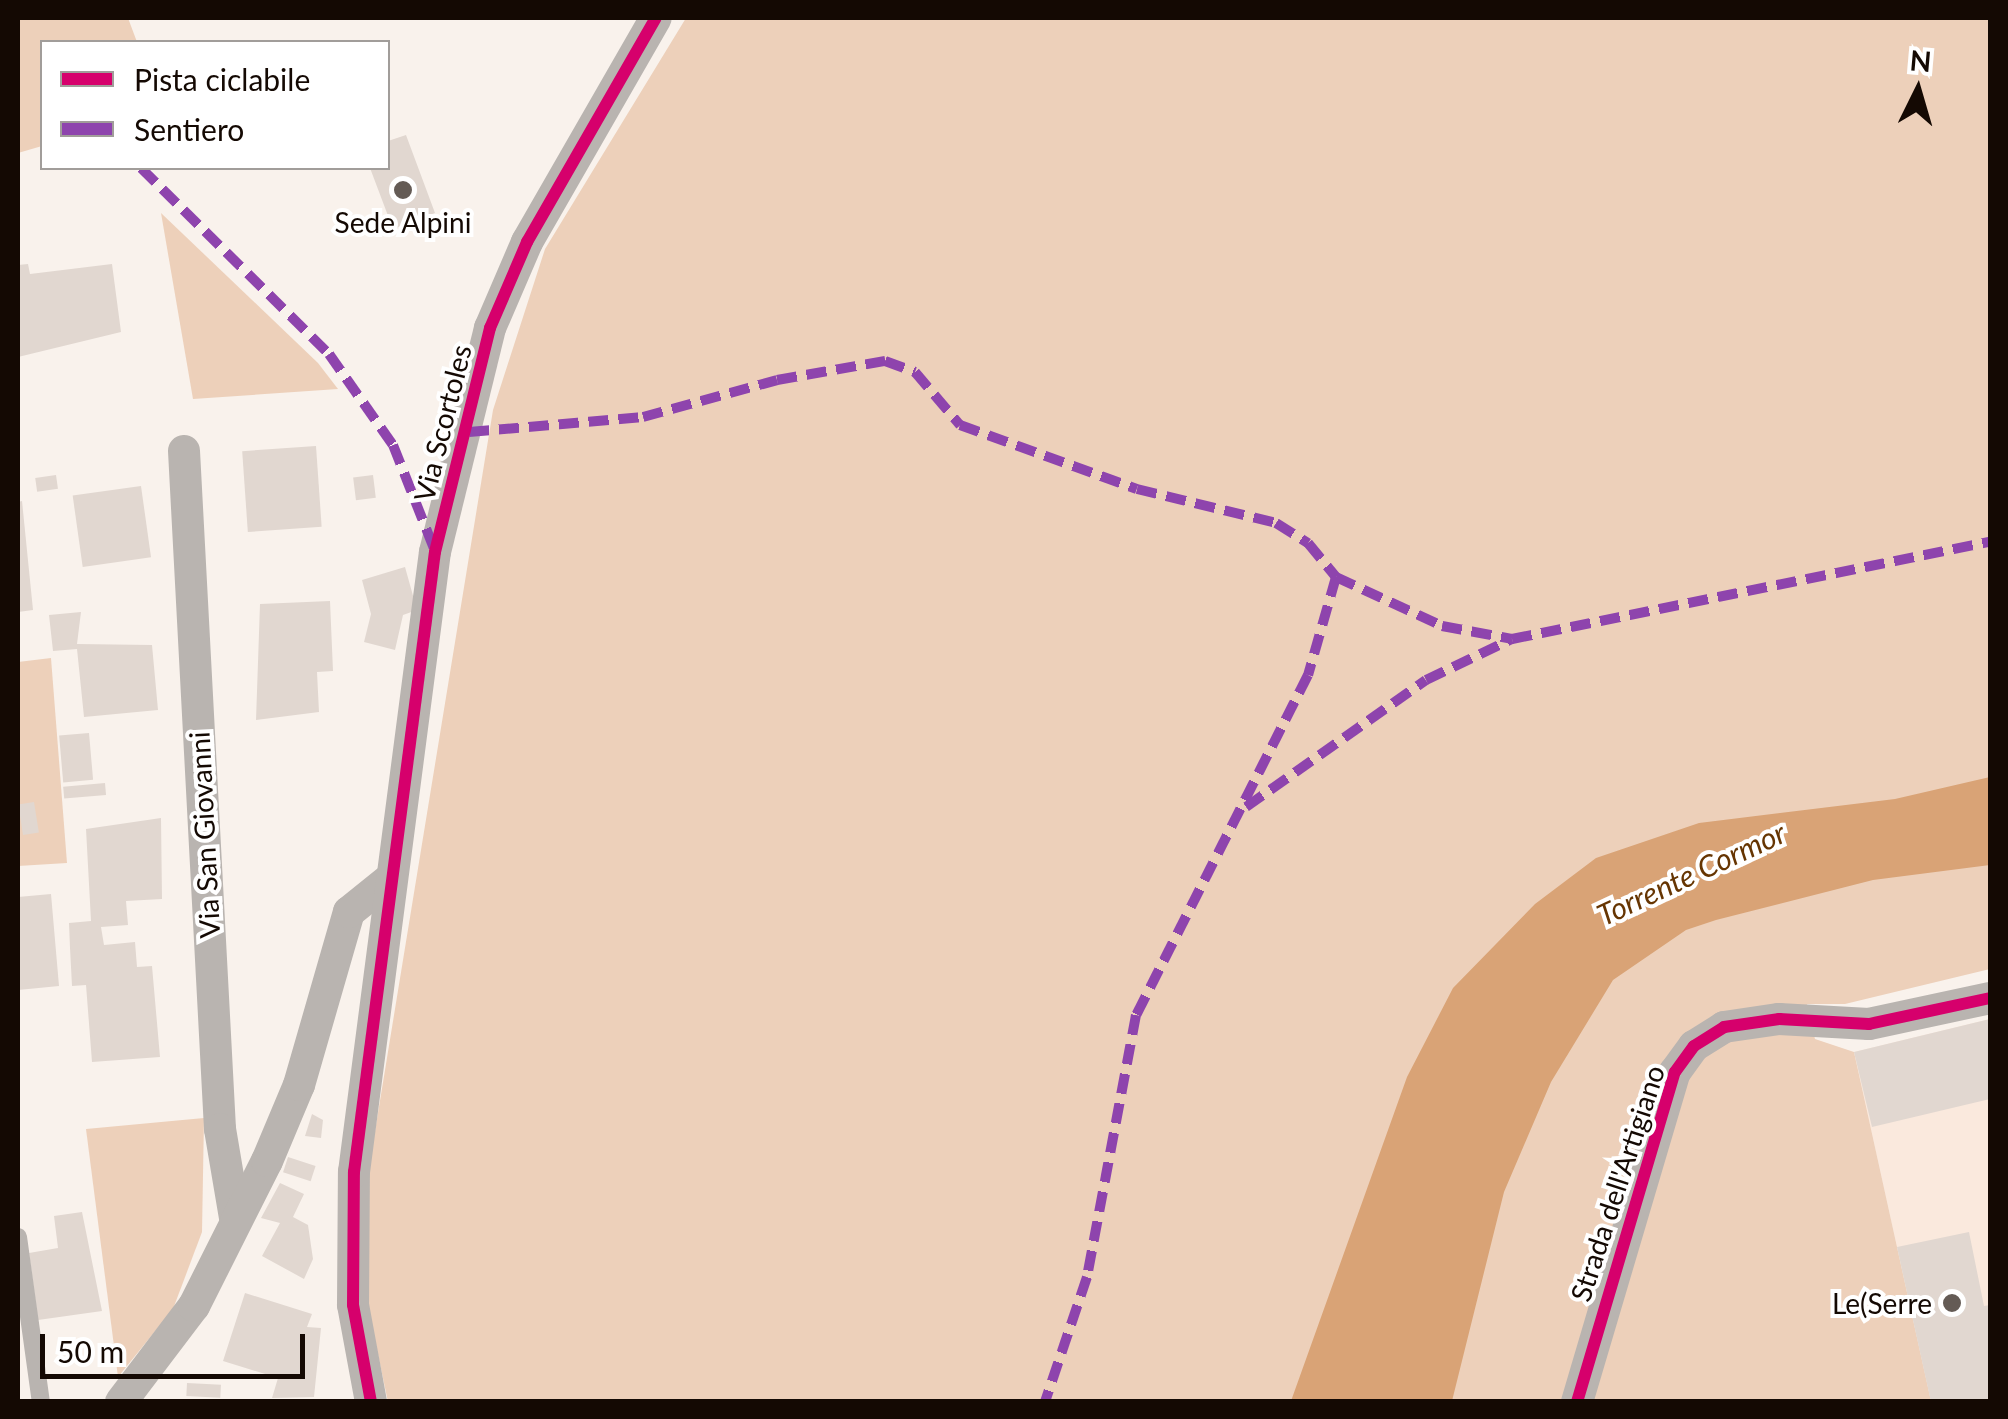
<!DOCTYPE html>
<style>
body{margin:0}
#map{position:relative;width:2008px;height:1419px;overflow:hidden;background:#f9f2ec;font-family:Lato,sans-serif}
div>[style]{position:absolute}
.built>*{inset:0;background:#fae9dd}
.green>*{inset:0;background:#edd0ba}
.water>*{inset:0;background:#d9a376}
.building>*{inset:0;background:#e1d7d0;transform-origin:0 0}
.lane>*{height:18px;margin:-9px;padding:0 9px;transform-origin:9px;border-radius:9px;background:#b9b4b0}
.street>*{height:32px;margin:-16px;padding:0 16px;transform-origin:16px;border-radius:16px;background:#b9b4b0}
.quiet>*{height:10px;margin-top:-5px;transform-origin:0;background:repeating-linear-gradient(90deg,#8e44ad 0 20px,transparent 0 30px)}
.cycleway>*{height:12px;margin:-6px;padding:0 6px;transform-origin:6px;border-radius:6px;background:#d6006c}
.dots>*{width:28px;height:28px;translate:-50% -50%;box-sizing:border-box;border:5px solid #fff;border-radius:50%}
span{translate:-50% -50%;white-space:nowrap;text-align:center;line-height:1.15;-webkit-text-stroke:8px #fff;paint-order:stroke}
.poi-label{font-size:28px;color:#140903}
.right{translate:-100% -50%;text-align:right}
.street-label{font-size:28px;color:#140903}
.water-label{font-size:30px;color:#663502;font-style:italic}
.frame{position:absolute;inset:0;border:20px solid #140903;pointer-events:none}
.legend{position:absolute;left:40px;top:40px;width:350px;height:130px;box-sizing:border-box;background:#fff;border:2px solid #a19d9a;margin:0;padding:12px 18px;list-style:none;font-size:30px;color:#140903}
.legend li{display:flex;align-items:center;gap:20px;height:50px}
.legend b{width:50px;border:2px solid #a19d9a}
.north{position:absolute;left:1868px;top:40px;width:100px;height:100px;-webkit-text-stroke:8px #fff;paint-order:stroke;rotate:5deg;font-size:28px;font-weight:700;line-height:40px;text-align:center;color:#140903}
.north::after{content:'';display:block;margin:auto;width:35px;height:45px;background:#140903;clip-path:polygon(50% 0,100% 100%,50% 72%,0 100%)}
.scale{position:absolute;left:40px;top:1334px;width:265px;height:45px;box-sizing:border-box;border:5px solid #140903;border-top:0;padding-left:12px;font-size:30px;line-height:35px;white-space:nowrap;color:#140903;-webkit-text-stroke:8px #fff;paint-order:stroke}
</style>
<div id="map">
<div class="built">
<i style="clip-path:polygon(1990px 1019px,1990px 1401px,1931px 1401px,1854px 1052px)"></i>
</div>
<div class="green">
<i style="clip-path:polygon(18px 18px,128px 18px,137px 42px,42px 42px,42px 146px,18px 153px)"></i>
<i style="clip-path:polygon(686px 18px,1990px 18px,1990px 969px,1845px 1004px,1807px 1004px,1815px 1039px,1854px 1052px,1931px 1401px,388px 1402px,367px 1302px,368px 1174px,493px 410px,545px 249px)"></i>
<i style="clip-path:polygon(161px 213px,318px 363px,338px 389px,193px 399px)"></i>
<i style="clip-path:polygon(51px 658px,67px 863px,18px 866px,18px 662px)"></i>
<i style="clip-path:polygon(204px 1118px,202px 1232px,173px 1309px,118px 1377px,86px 1129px)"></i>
</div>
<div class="water">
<i style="clip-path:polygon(1990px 777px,1990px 865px,1873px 880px,1716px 920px,1686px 930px,1613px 980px,1551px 1082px,1504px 1192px,1452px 1401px,1291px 1401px,1407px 1077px,1453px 988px,1535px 904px,1596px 858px,1699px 823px,1895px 799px)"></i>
</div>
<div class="building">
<i style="clip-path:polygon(406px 135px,435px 213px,393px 229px,370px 168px,388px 168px,388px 141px)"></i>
<i style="clip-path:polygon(28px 264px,30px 274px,112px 264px,121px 332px,18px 357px,18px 265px)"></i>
<i style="left:316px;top:446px;width:81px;height:74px;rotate:86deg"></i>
<i style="left:56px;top:475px;width:14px;height:21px;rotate:82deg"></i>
<i style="left:373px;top:475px;width:23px;height:20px;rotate:83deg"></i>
<i style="left:141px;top:486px;width:72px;height:69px;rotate:82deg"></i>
<i style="clip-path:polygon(22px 501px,33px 610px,18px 612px,18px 502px)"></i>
<i style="clip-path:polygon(405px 567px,417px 610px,403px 615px,395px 650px,364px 642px,371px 614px,362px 580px)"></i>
<i style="clip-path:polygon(330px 601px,333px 671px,317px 672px,319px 712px,256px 720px,260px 604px)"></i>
<i style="clip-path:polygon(81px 612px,77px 644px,152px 645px,158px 710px,84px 717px,77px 649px,53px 651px,49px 615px)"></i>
<i style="left:89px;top:733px;width:47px;height:30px;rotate:85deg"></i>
<i style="left:105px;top:783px;width:12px;height:42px;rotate:85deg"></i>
<i style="left:34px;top:802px;width:31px;height:16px;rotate:81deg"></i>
<i style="clip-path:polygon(161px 818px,162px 899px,126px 901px,128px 925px,101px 927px,104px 945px,135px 942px,137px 967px,152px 966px,160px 1057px,92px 1062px,86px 985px,72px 986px,70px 948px,69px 923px,91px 921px,86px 829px)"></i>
<i style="clip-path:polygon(51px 894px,59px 986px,18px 990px,18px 897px)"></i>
<i style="clip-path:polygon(1990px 1019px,1990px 1099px,1872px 1127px,1854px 1052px)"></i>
<i style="clip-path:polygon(312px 1114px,323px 1120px,321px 1138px,305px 1136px)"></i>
<i style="left:288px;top:1157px;width:29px;height:16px;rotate:18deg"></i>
<i style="clip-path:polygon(280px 1183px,304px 1194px,293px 1217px,308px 1225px,313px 1259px,304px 1279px,262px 1256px,280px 1223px,261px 1218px)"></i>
<i style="clip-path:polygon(82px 1212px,102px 1311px,38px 1320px,29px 1253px,58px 1248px,54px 1216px)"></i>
<i style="clip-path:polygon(1969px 1232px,1984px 1306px,1990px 1305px,1990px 1402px,1931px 1402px,1897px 1247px)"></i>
<i style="clip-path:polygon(245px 1293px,312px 1314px,307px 1327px,321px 1328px,314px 1397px,272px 1398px,278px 1378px,223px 1361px)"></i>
<i style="left:187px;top:1383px;width:34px;height:13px;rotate:3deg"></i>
</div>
<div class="lane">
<i style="left:18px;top:1237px;width:167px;rotate:82.1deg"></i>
</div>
<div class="street">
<i style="left:184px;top:451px;width:679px;rotate:86.96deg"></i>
<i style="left:220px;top:1129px;width:90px;rotate:80.4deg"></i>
<i style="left:121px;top:1402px;width:121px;rotate:-52.8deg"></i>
<i style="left:194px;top:1306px;width:162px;rotate:-63.3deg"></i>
<i style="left:267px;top:1161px;width:82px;rotate:-67.2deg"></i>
<i style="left:299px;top:1085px;width:180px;rotate:-73.9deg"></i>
<i style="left:349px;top:912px;width:53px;rotate:-38.8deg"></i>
<i style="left:371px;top:1402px;width:99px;rotate:-100.5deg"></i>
<i style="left:353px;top:1305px;width:133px;rotate:-89.6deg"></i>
<i style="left:354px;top:1172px;width:625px;rotate:-82.56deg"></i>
<i style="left:435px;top:552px;width:231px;rotate:-76.2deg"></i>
<i style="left:490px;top:328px;width:94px;rotate:-66.7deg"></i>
<i style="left:527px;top:242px;width:258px;rotate:-60.1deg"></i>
<i style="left:1577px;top:1402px;width:344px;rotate:-73.5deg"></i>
<i style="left:1675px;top:1072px;width:32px;rotate:-54deg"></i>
<i style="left:1694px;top:1046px;width:36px;rotate:-32deg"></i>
<i style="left:1724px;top:1027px;width:56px;rotate:-8.3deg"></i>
<i style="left:1779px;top:1019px;width:90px;rotate:3.2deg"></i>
<i style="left:1869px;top:1024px;width:124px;rotate:-12.1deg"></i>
</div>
<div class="quiet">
<i style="left:141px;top:168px;width:264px;rotate:44.7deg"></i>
<i style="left:329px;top:354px;width:111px;rotate:54.9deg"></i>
<i style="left:393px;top:445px;width:114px;rotate:68.4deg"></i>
<i style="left:469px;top:432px;width:175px;rotate:-4.9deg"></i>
<i style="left:643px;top:417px;width:139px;rotate:-15.4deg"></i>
<i style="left:777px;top:380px;width:110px;rotate:-10deg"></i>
<i style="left:885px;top:361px;width:32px;rotate:20deg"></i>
<i style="left:915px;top:372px;width:70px;rotate:49.7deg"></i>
<i style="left:960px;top:425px;width:188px;rotate:19.9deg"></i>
<i style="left:1137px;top:489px;width:143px;rotate:13.7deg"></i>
<i style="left:1276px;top:523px;width:38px;rotate:32deg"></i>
<i style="left:1308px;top:543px;width:44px;rotate:50.5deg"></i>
<i style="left:1336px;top:577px;width:102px;rotate:105.9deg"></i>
<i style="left:1308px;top:675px;width:381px;rotate:116.8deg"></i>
<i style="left:1136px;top:1015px;width:267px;rotate:100.6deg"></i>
<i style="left:1087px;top:1277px;width:132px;rotate:108.6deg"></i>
<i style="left:1336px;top:577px;width:117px;rotate:24.8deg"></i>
<i style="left:1442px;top:626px;width:71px;rotate:10.5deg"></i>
<i style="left:1512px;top:639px;width:488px;rotate:-11.5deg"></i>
<i style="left:1246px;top:807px;width:220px;rotate:-35.2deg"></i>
<i style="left:1426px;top:680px;width:95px;rotate:-25.5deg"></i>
</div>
<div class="cycleway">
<i style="left:371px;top:1402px;width:99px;rotate:-100.5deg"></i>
<i style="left:353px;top:1305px;width:133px;rotate:-89.6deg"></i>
<i style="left:354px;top:1172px;width:625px;rotate:-82.56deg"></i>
<i style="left:435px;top:552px;width:231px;rotate:-76.2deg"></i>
<i style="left:490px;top:328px;width:94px;rotate:-66.7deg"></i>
<i style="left:527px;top:242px;width:258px;rotate:-60.1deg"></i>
<i style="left:1577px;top:1402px;width:344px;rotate:-73.5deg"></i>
<i style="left:1675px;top:1072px;width:32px;rotate:-54deg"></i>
<i style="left:1694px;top:1046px;width:36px;rotate:-32deg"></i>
<i style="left:1724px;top:1027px;width:56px;rotate:-8.3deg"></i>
<i style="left:1779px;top:1019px;width:90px;rotate:3.2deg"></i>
<i style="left:1869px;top:1024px;width:124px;rotate:-12.1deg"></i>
</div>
<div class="dots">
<i style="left:403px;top:190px;background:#645b55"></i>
<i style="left:1952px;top:1303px;background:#645b55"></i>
</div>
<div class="poi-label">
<span style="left:403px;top:222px">Sede Alpini</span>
<span class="right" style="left:1932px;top:1303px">Le(Serre</span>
</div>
<div class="street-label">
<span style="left:442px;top:423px;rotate:-76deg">Via Scortoles</span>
<span style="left:204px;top:835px;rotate:-93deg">Via San Giovanni</span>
<span style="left:1617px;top:1183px;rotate:-72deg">Strada dell'Artigiano</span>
</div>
<div class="water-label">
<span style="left:1691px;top:873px;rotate:-25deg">Torrente Cormor</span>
</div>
<div class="frame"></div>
<ul class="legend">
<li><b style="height:12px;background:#d6006c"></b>Pista ciclabile</li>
<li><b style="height:12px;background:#8e44ad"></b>Sentiero</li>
</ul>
<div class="north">N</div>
<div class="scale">50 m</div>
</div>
